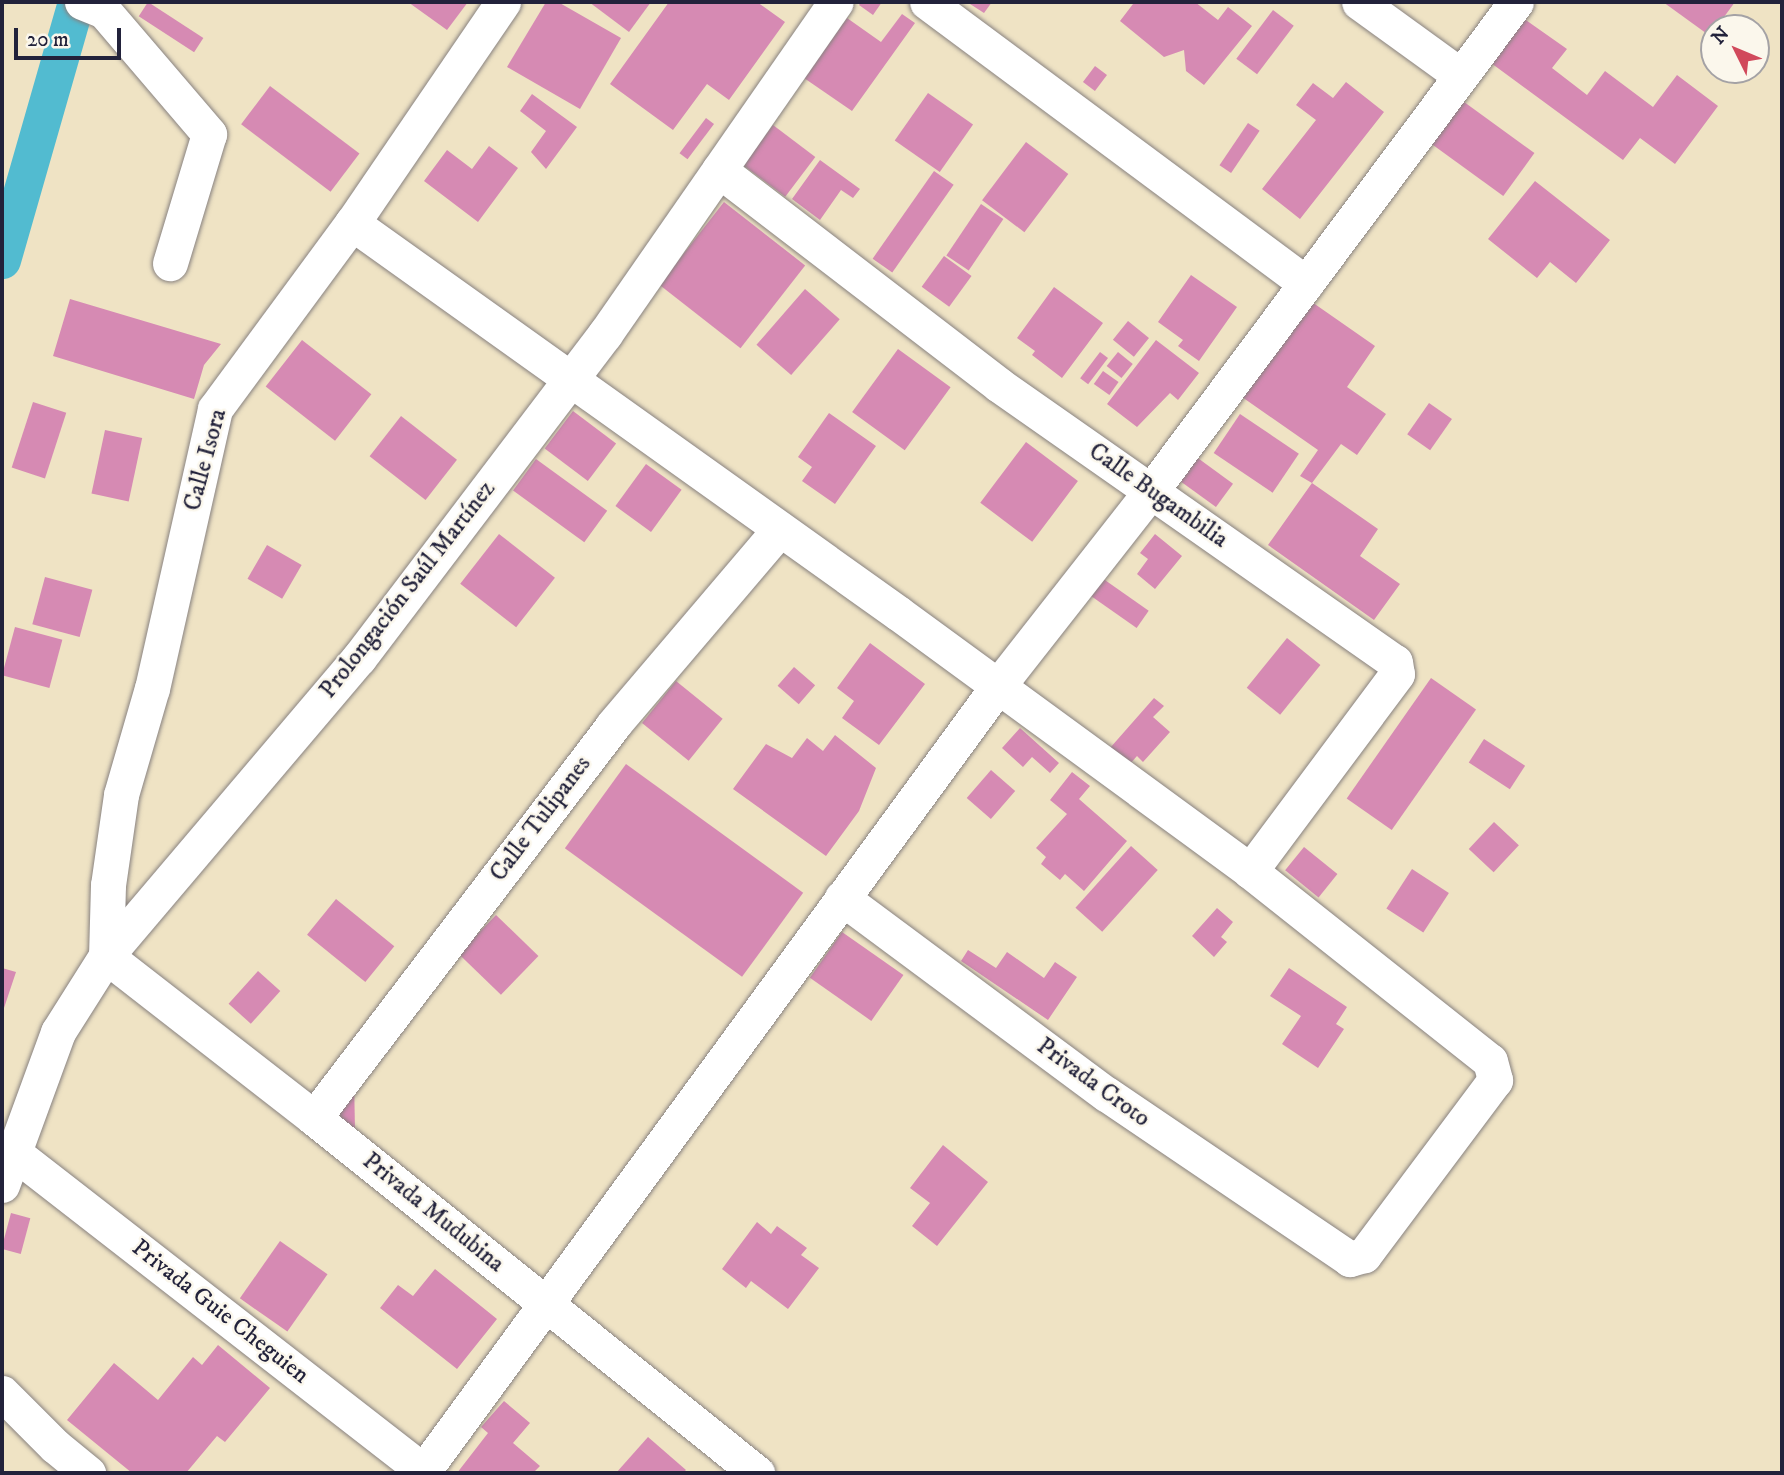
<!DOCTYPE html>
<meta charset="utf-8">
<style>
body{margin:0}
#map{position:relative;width:1784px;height:1475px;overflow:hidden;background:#efe3c4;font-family:"IM FELL DW Pica",serif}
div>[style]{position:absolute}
.canal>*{height:37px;margin:-18.5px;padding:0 18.5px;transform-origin:18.5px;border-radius:18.5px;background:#52bbd0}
.building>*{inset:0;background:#d68ab3;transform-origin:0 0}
.roads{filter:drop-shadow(0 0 2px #888280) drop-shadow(0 0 2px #888280)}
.minor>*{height:35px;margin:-17.5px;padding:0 17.5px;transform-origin:17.5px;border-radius:17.5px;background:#fff}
span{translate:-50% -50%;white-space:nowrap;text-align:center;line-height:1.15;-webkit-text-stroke:5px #fbf7ec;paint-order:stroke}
.street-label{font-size:24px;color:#22223b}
.frame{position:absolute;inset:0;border:4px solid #22223b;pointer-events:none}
.north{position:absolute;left:1700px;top:14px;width:70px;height:70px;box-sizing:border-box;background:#fbf7ec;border:2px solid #a4a2a5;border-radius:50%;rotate:313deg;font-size:19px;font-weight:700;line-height:28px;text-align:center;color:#22223b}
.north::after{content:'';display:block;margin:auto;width:24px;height:32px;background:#d1495b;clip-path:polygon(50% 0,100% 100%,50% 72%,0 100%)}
.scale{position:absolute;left:14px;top:28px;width:107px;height:32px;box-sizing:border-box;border:4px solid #22223b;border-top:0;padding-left:9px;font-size:21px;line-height:24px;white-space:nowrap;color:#22223b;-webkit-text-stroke:5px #fbf7ec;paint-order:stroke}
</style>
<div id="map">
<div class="canal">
<i style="left:2px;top:260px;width:268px;rotate:-74deg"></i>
</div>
<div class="building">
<i style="left:148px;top:2px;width:66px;height:17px;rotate:33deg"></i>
<i style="clip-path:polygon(408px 2px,468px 2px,447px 30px)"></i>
<i style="clip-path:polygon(546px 2px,558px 2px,621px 38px,580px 109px,507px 67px)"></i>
<i style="clip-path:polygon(589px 2px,651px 2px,629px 32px)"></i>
<i style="clip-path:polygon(669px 2px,757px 2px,785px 22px,729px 100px,707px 84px,673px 130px,610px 84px)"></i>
<i style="clip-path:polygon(861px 2px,882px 2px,873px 15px,859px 5px)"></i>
<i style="clip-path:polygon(967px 2px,992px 2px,984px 13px)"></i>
<i style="clip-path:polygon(1131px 2px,1195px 2px,1218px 20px,1228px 7px,1252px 26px,1204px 85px,1186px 71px,1184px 50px,1164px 57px,1120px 21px,1133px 4px)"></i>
<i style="clip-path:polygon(1663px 2px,1735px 2px,1710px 36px)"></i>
<i style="left:1273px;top:10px;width:26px;height:61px;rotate:37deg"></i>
<i style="clip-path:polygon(902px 14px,915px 23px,852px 111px,804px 78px,847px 18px,881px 42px)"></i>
<i style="clip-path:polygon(1523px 18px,1567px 49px,1552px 68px,1587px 95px,1605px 71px,1653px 107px,1677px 75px,1718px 106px,1675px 164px,1640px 138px,1623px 160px,1491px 63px)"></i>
<i style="left:1095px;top:66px;width:15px;height:20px;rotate:37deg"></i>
<i style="clip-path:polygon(1346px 82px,1384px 112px,1300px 219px,1262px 189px,1316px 120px,1296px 105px,1313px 83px,1333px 98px)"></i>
<i style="left:270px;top:86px;width:112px;height:48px;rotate:37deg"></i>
<i style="left:928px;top:93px;width:55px;height:58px;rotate:35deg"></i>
<i style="clip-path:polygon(532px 94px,577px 127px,546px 169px,531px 152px,546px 131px,520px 111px)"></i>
<i style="left:1460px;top:99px;width:92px;height:53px;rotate:36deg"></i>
<i style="left:706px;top:118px;width:10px;height:44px;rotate:37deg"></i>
<i style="left:1248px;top:123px;width:14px;height:51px;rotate:34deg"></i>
<i style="left:773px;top:125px;width:53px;height:50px;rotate:37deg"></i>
<i style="left:1026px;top:142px;width:53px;height:73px;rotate:37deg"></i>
<i style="clip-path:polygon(489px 146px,518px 168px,478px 222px,424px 181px,447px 150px,472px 169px)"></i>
<i style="clip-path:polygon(820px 160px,860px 189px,853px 198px,841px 190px,820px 220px,792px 199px)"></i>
<i style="left:934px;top:171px;width:24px;height:107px;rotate:35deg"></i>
<i style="clip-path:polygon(1535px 181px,1610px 240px,1576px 283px,1550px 262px,1537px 278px,1488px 239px)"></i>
<i style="left:724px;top:202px;width:103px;height:105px;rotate:38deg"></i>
<i style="left:981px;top:204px;width:27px;height:62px;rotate:34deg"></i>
<i style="left:944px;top:256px;width:34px;height:38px;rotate:36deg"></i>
<i style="clip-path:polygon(1191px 275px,1237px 307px,1199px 361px,1178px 346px,1183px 340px,1158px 322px)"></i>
<i style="clip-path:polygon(1054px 287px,1103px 323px,1062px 378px,1032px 355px,1035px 351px,1017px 338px)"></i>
<i style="left:805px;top:289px;width:46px;height:74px;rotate:41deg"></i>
<i style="clip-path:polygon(70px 299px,221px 344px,204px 365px,194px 399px,53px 356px)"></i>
<i style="clip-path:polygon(1309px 300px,1375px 346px,1347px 387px,1386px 414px,1357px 455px,1341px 444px,1312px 483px,1300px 476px,1318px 450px,1242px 397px)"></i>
<i style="left:1128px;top:321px;width:27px;height:24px;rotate:39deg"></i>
<i style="left:302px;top:340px;width:88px;height:59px;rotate:38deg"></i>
<i style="clip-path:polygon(1156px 340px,1199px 373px,1178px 400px,1170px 393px,1137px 427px,1107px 404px)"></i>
<i style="left:898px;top:349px;width:65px;height:78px;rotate:36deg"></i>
<i style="left:1100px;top:352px;width:10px;height:33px;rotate:37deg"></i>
<i style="left:1118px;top:352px;width:19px;height:18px;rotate:39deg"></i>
<i style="left:1103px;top:371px;width:19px;height:16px;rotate:35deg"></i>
<i style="left:33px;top:402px;width:35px;height:69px;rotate:18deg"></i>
<i style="left:1429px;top:403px;width:28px;height:38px;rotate:35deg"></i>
<i style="left:573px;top:411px;width:54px;height:47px;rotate:37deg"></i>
<i style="clip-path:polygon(829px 413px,876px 446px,835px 504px,802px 481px,812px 467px,798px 457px)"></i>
<i style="left:1240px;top:414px;width:71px;height:47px;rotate:34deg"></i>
<i style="left:401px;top:416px;width:71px;height:51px;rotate:38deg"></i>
<i style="left:105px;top:430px;width:38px;height:65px;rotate:12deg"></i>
<i style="left:1026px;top:442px;width:65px;height:76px;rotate:37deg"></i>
<i style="left:1195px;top:456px;width:47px;height:29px;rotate:36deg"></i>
<i style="left:536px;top:459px;width:88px;height:39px;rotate:36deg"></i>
<i style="left:646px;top:464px;width:44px;height:52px;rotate:36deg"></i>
<i style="clip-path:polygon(1312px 483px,1378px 529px,1360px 556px,1400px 584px,1374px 620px,1268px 545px)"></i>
<i style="left:499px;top:534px;width:71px;height:63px;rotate:38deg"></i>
<i style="clip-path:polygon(1155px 534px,1182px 556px,1155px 589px,1137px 574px,1148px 559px,1140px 553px)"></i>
<i style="left:267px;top:545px;width:40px;height:39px;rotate:30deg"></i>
<i style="left:45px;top:577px;width:49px;height:49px;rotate:15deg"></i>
<i style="left:1102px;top:578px;width:57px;height:21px;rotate:35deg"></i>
<i style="left:15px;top:627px;width:49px;height:50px;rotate:15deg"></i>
<i style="left:1287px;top:638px;width:43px;height:64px;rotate:39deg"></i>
<i style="clip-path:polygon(870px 643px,925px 684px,879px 745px,842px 718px,854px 701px,837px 688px)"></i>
<i style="left:794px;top:667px;width:28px;height:25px;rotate:41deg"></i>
<i style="left:1431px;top:678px;width:55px;height:147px;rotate:35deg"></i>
<i style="left:676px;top:681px;width:60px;height:54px;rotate:39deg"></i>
<i style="clip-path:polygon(1154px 698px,1164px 706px,1153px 717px,1170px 732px,1143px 762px,1137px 756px,1129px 765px,1110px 748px)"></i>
<i style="clip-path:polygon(1020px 728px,1059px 763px,1050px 773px,1032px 757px,1023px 767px,1002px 748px)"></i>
<i style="clip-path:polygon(835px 735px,876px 768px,859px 811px,826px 856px,733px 789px,766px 744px,792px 758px,807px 738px,823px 751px)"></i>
<i style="left:1484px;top:739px;width:49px;height:28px;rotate:33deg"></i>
<i style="left:626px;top:764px;width:219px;height:104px;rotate:36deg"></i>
<i style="left:991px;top:770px;width:32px;height:37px;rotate:41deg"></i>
<i style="clip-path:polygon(1072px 772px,1090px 786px,1079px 799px,1127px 841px,1084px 891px,1065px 874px,1060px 880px,1041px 864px,1046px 857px,1036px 848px,1067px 814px,1050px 800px)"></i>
<i style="left:1494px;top:822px;width:34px;height:37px;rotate:43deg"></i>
<i style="left:1131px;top:846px;width:36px;height:83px;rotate:42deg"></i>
<i style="left:1304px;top:847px;width:43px;height:30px;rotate:39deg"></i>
<i style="left:1412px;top:869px;width:44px;height:47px;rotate:33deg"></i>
<i style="left:336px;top:899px;width:75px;height:46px;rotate:39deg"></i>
<i style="clip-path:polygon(1217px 908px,1233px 922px,1221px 937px,1227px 942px,1214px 957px,1192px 936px)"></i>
<i style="left:496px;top:915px;width:59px;height:54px;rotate:44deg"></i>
<i style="left:842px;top:932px;width:75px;height:56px;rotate:35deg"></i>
<i style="clip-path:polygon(968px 950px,996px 968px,1007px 952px,1044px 978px,1055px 962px,1077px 977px,1048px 1020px,961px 961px)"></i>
<i style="clip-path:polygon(2px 968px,16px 972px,2px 1014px)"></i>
<i style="clip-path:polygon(1289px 968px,1347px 1007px,1336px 1024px,1344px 1029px,1318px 1068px,1282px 1044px,1301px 1016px,1270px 996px)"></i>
<i style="left:258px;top:971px;width:30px;height:44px;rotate:42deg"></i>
<i style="clip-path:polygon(354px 1080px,355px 1130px,328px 1105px)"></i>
<i style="clip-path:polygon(943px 1145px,988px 1182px,937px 1246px,912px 1226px,930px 1203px,910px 1188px)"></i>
<i style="left:11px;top:1213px;width:20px;height:37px;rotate:15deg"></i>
<i style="clip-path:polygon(757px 1222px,771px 1234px,777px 1226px,807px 1248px,801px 1255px,819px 1268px,788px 1309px,751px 1281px,746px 1288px,722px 1269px)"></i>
<i style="left:280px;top:1241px;width:58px;height:70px;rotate:35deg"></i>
<i style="clip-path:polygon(435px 1269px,497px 1319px,457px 1369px,380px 1308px,398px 1285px,413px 1296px)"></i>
<i style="clip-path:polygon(218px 1345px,270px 1388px,225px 1442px,217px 1436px,186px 1473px,132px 1473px,67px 1420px,114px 1363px,158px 1400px,193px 1357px,202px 1365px)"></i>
<i style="clip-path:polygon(504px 1401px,530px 1423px,513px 1443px,540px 1466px,533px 1473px,457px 1473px,488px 1433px,481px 1427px)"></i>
<i style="clip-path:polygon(648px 1437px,686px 1470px,683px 1473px,616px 1473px)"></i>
</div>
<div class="roads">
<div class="minor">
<i style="left:82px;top:2px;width:24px;rotate:22deg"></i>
<i style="left:104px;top:11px;width:162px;rotate:49.5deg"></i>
<i style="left:209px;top:134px;width:135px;rotate:106.8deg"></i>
<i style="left:503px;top:2px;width:268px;rotate:124.3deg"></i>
<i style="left:352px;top:223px;width:231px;rotate:126.4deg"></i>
<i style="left:215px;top:409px;width:286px;rotate:102.7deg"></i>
<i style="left:152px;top:688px;width:111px;rotate:106.2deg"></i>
<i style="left:121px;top:795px;width:91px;rotate:98.2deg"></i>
<i style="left:108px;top:885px;width:71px;rotate:91.6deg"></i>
<i style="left:106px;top:956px;width:264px;rotate:37.9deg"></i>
<i style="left:314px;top:1118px;width:568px;rotate:38.71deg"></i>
<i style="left:927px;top:2px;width:472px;rotate:36.6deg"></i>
<i style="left:1359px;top:2px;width:125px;rotate:35.9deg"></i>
<i style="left:719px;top:170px;width:353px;rotate:37.5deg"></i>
<i style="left:999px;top:385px;width:483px;rotate:35deg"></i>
<i style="left:1395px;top:662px;width:12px;rotate:81deg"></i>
<i style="left:1397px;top:674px;width:246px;rotate:126.7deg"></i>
<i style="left:352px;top:223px;width:671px;rotate:35.54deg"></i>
<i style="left:898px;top:613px;width:436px;rotate:36.2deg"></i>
<i style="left:1250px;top:871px;width:306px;rotate:38.4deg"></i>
<i style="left:1490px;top:1061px;width:20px;rotate:75deg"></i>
<i style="left:1495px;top:1080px;width:219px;rotate:126.8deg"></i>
<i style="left:1364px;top:1255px;width:15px;rotate:164deg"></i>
<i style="left:1350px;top:1259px;width:295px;rotate:-145.9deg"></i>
<i style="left:1106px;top:1094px;width:329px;rotate:-143.4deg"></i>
<i style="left:314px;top:1118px;width:494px;rotate:-52.7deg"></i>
<i style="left:613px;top:725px;width:257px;rotate:-49.6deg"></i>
<i style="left:13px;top:1152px;width:523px;rotate:37.86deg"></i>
<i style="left:2px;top:1185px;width:163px;rotate:-69.9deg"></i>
<i style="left:58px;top:1032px;width:90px;rotate:-57.7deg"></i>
<i style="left:106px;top:956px;width:391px;rotate:-49.7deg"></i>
<i style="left:359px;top:658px;width:407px;rotate:-52.8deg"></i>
<i style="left:605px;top:334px;width:404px;rotate:-55.2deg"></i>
<i style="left:2px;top:1393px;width:75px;rotate:45deg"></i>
<i style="left:55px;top:1446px;width:43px;rotate:39.3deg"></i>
<i style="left:422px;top:1473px;width:975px;rotate:-53.8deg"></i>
<i style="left:998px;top:686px;width:248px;rotate:-51.9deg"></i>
<i style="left:1151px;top:491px;width:610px;rotate:-53.26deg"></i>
</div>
</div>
<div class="street-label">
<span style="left:206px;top:460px;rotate:-75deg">Calle Isora</span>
<span style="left:1158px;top:496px;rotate:35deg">Calle Bugambilia</span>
<span style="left:408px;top:590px;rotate:-52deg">Prolongación Saúl Martínez</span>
<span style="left:541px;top:819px;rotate:-53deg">Calle Tulipanes</span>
<span style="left:1093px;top:1083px;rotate:36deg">Privada Croto</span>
<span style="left:433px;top:1213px;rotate:39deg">Privada Mudubina</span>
<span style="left:220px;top:1312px;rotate:38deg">Privada Guie Cheguien</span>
</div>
<div class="frame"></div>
<div class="north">N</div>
<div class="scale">20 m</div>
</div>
